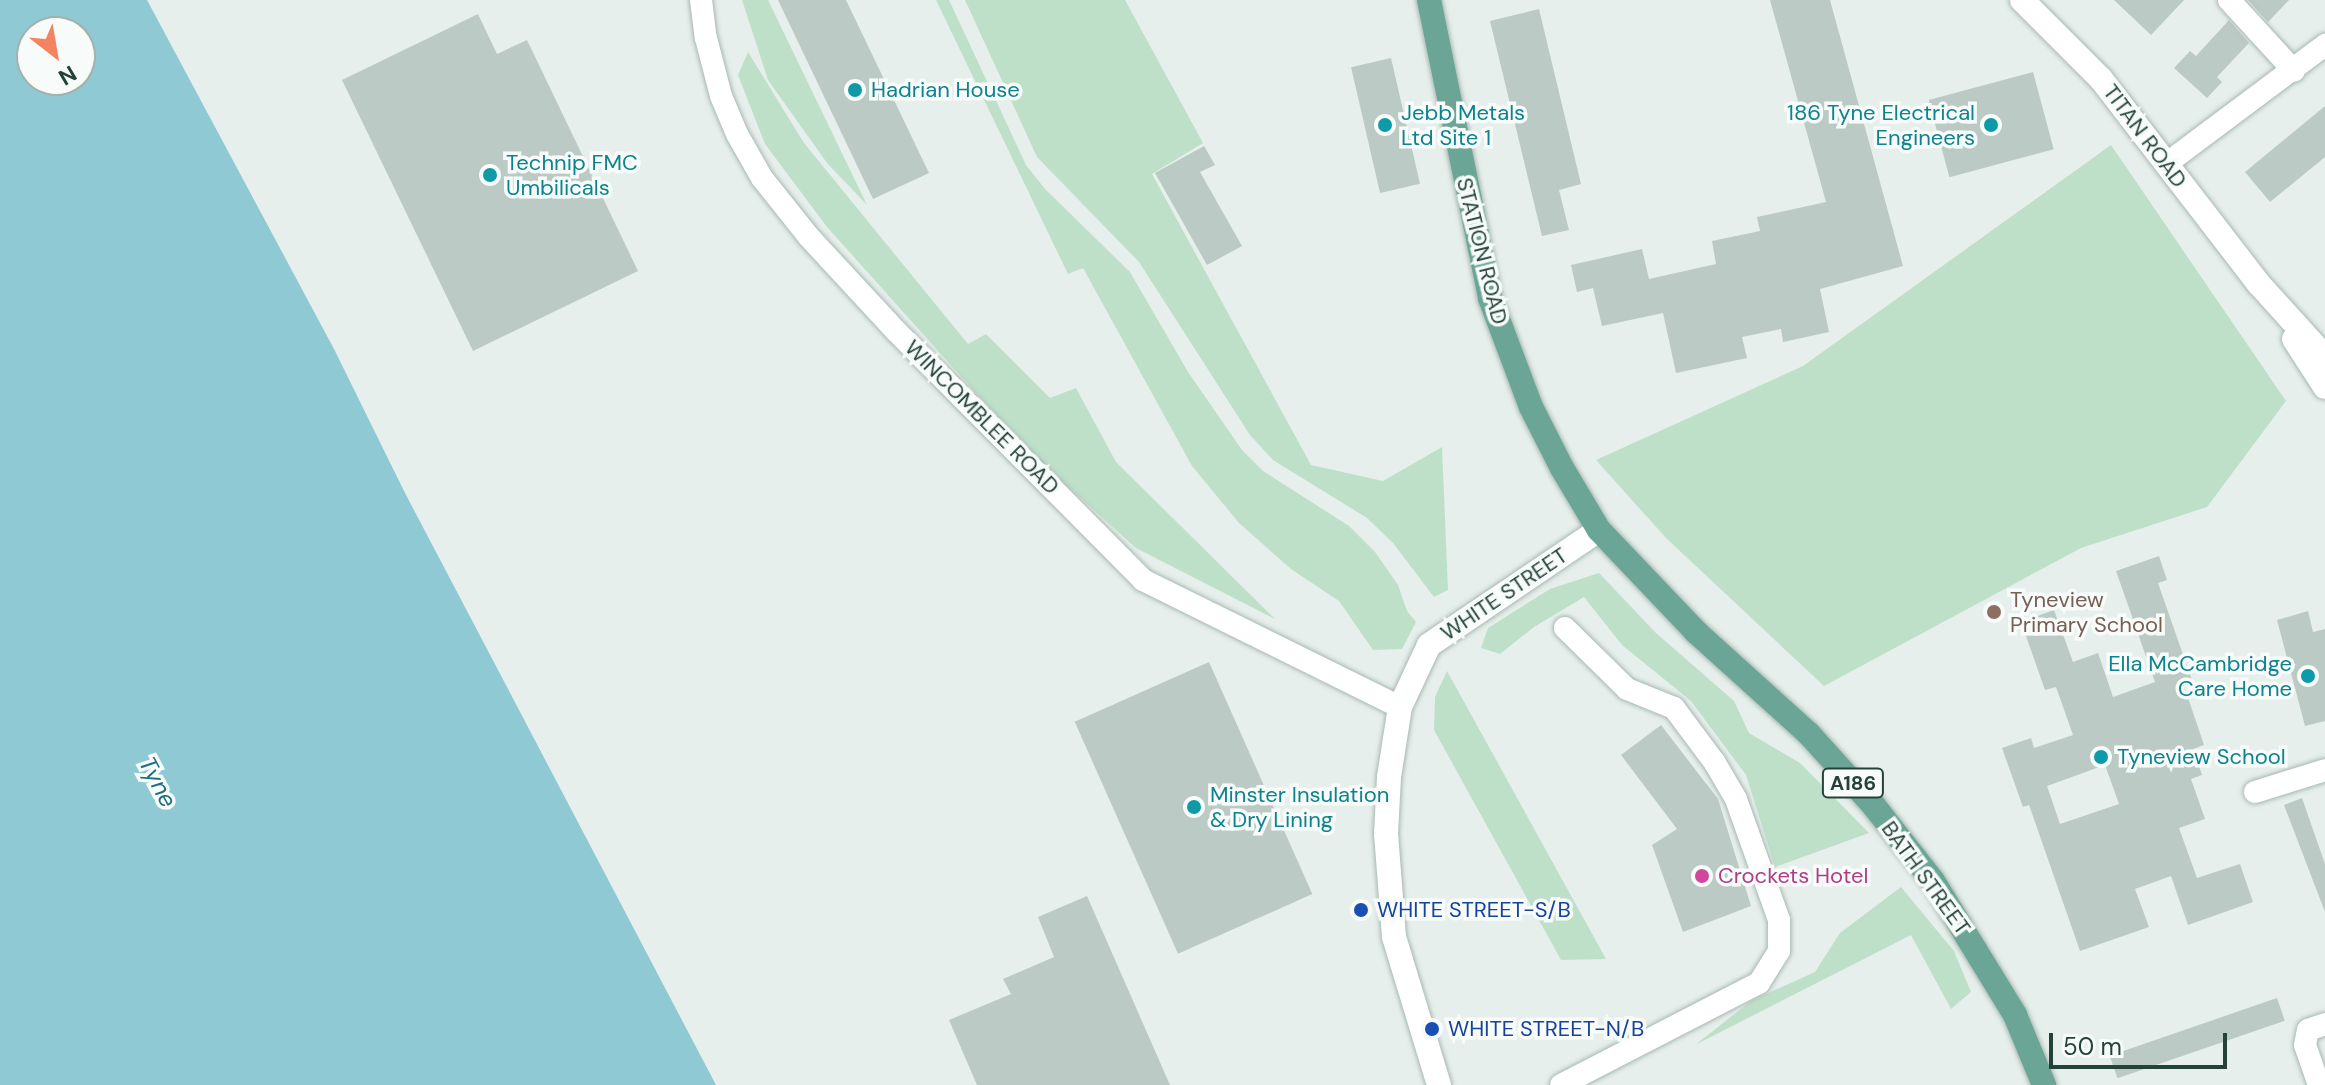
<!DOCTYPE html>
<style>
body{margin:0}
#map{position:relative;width:2325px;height:1085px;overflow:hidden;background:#e6efeb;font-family:"DM Sans",sans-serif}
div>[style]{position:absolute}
.green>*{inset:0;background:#bfe0c8}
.water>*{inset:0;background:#8ec9d4}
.building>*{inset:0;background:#bbcac4;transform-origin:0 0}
.roads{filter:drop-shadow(0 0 2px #a8b8b2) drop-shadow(0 0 2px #a8b8b2)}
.minor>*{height:22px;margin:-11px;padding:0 11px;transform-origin:11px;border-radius:11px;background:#fff}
.tertiary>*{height:24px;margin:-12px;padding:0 12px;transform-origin:12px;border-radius:12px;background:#fff}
.primary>*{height:24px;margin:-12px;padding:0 12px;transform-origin:12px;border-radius:12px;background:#6aa596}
.dots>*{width:22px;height:22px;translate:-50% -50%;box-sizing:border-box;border:4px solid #f7fbf9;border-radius:50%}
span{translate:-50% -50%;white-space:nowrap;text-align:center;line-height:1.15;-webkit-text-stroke:7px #f7fbf9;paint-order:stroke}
.shield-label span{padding:2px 6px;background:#f7fbf9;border:2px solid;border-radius:6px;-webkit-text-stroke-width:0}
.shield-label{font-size:20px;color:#24423a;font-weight:700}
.culture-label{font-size:22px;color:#0d838f}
.left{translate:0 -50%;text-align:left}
.right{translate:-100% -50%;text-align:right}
.street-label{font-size:22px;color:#24423a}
.education-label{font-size:22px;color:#785e54}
.hotel-label{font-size:22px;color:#b23c85}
.transit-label{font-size:22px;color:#164399}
.water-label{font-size:24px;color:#1c6f80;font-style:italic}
.north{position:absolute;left:16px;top:16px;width:80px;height:80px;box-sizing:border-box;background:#f7fbf9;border:2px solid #a3b1ad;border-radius:50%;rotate:149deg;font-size:22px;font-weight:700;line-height:32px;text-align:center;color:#24423a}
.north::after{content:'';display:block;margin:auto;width:28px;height:36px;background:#f4845f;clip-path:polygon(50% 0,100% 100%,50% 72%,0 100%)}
.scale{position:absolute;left:2049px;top:1033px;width:178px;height:36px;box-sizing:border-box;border:4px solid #24423a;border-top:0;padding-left:10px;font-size:24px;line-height:28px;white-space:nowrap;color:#24423a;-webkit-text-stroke:6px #f7fbf9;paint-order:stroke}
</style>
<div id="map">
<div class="green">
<i style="clip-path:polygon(742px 0,768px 0,867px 205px,827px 163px,768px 80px)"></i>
<i style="clip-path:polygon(936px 0,949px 0,1026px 165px,1045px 189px,1130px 272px,1188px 372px,1242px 450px,1263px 471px,1349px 526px,1375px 552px,1398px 585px,1407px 611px,1416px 622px,1402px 649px,1373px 650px,1339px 601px,1291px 569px,1239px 523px,1192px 466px,1083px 268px,1068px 274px)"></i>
<i style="clip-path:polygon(965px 0,1125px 0,1203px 143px,1152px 174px,1311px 465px,1383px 481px,1442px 447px,1448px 590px,1434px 597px,1393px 543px,1367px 518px,1273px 460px,1250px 435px,1139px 262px,1037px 157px)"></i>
<i style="clip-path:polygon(748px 52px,804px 143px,968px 344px,986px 334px,1050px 398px,1076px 388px,1116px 462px,1275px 619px,1136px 548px,1026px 449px,827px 227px,765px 144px,738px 75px)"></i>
<i style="clip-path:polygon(2111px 145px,2286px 401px,2207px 507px,2081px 548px,1824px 686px,1666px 538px,1596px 460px,1803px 366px)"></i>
<i style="clip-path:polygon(1599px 573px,1656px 633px,1734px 701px,1749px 733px,1800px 763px,1869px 833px,1775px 867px,1746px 775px,1691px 701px,1622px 645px,1584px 597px,1534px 627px,1500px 654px,1481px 648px,1488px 628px,1550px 589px)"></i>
<i style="clip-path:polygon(1447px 671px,1606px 959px,1561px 960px,1434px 730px,1435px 697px)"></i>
<i style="clip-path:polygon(1901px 887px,1954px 951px,1971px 992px,1951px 1009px,1911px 935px,1695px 1045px,1751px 1001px,1815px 972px,1840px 933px)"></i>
</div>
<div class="water">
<i style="clip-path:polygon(evenodd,0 0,147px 0,334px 349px,405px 493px,716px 1085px,0 1085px,0 0,32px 32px,80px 32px,80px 80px,32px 80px,32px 32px)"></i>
</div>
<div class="building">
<i style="clip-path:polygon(778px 0,846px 0,929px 173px,873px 199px)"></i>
<i style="clip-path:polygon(1770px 0,1830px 0,1903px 266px,1820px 289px,1829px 332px,1783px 342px,1781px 329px,1742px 337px,1747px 358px,1676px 373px,1663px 313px,1602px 326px,1593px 288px,1577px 292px,1571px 265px,1642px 249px,1649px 279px,1716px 264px,1712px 241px,1760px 231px,1757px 217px,1826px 202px)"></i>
<i style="clip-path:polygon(2114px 0,2184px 0,2151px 35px)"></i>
<i style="clip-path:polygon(2248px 0,2289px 0,2268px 22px)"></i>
<i style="clip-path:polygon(1539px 9px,1581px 184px,1559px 190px,1569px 230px,1542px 236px,1490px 21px)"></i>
<i style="clip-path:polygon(478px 14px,497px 54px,527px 40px,638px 271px,473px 351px,342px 80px)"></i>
<i style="clip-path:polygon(2229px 20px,2249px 43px,2217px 77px,2222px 82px,2207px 98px,2174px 68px,2190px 51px,2196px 56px)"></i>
<i style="left:1391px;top:58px;width:129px;height:41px;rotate:77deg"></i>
<i style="left:2033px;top:72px;width:80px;height:108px;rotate:75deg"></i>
<i style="clip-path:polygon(2325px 106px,2325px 157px,2270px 202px,2245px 172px)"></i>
<i style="clip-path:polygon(1204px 146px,1215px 165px,1200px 172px,1242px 246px,1207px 265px,1155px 173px)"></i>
<i style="clip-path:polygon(evenodd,2159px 556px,2167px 580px,2158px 583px,2193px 683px,2184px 686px,2204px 745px,2193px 749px,2202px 775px,2191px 779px,2205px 819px,2179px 828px,2197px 878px,2240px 864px,2253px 902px,2188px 925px,2171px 876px,2135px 889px,2149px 927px,2080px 951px,2029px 805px,2023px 807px,2002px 748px,2031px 738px,2034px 748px,2073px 735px,2056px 687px,2045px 690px,2021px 622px,2054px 610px,2073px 662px,2098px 653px,2113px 697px,2155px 682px,2116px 571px,2159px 556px,2105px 765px,2119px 804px,2060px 824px,2047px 786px,2105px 765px)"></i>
<i style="clip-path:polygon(2308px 611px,2313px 632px,2325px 629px,2325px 721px,2305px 726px,2277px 620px)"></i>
<i style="left:1209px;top:662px;width:254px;height:147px;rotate:66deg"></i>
<i style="clip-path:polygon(1661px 725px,1718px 799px,1751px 906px,1683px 932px,1652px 845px,1677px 829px,1621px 755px)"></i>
<i style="clip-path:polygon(2302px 798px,2325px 864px,2325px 912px,2284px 805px)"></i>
<i style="clip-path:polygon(1087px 896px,1170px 1085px,977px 1085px,949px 1020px,1011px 994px,1003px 979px,1054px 957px,1038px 917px)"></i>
<i style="left:2277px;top:998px;width:24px;height:177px;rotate:71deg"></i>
</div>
<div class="roads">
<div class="minor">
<i style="left:701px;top:0;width:38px;rotate:83deg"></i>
<i style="left:706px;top:38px;width:60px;rotate:75.5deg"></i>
<i style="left:721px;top:96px;width:41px;rotate:67.2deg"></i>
<i style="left:737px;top:134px;width:51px;rotate:60.4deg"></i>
<i style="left:762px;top:178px;width:75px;rotate:51.5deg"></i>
<i style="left:809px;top:237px;width:129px;rotate:47.2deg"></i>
<i style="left:897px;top:332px;width:349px;rotate:45.2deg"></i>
<i style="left:1143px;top:580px;width:287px;rotate:26.3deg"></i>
<i style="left:2229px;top:0;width:96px;rotate:47.5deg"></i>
<i style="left:2166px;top:164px;width:199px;rotate:-36.8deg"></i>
<i style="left:2255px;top:792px;width:73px;rotate:-17.4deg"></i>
<i style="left:1561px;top:1085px;width:223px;rotate:-27.3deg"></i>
<i style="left:1759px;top:983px;width:38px;rotate:-58deg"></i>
<i style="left:1779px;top:951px;width:31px;rotate:-90deg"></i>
<i style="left:1779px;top:920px;width:128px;rotate:-109.6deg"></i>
<i style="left:1736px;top:799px;width:42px;rotate:-120.3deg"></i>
<i style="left:1715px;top:763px;width:69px;rotate:-126.7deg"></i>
<i style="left:1674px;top:708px;width:51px;rotate:-158deg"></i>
<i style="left:1627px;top:689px;width:87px;rotate:-135.5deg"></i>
<i style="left:2319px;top:1085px;width:42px;rotate:-109.3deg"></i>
<i style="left:2305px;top:1045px;width:15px;rotate:-79deg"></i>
<i style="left:2308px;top:1030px;width:18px;rotate:-19deg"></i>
</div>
<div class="tertiary">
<i style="left:2022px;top:0;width:112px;rotate:45deg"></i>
<i style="left:2101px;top:79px;width:257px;rotate:52.4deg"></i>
<i style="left:2258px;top:283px;width:100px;rotate:47.8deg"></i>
<i style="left:2294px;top:339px;width:57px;rotate:57.1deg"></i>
<i style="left:1439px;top:1085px;width:155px;rotate:-106.9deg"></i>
<i style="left:1394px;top:937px;width:103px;rotate:-94.4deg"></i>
<i style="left:1386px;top:834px;width:57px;rotate:-87deg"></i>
<i style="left:1389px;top:777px;width:71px;rotate:-81.1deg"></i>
<i style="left:1400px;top:707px;width:68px;rotate:-64.9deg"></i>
<i style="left:1429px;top:645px;width:205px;rotate:-34.1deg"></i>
</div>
<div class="primary">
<i style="left:1429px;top:0;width:304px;rotate:78.4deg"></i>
<i style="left:1490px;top:298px;width:116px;rotate:69.4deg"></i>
<i style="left:1531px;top:407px;width:68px;rotate:63.1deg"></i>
<i style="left:1562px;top:468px;width:72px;rotate:59.2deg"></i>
<i style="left:1599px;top:530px;width:141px;rotate:46.4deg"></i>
<i style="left:1696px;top:632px;width:152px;rotate:42.1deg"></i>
<i style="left:1809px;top:734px;width:97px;rotate:47.9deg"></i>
<i style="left:1874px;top:806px;width:95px;rotate:51.8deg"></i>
<i style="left:1933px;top:881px;width:157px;rotate:58.5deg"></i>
<i style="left:2015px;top:1015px;width:76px;rotate:67.5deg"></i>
</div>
</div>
<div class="dots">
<i style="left:855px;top:90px;background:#0f9aa8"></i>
<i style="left:1385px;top:125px;background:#0f9aa8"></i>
<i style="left:1991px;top:125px;background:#0f9aa8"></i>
<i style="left:490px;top:175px;background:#0f9aa8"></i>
<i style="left:1994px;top:612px;background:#8d6e63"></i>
<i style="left:2308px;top:676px;background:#0f9aa8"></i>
<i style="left:2101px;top:757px;background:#0f9aa8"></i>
<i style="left:1194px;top:807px;background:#0f9aa8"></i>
<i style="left:1702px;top:876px;background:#d1479c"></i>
<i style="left:1361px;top:910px;background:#1a4fb4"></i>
<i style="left:1432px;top:1029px;background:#1a4fb4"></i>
</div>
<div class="shield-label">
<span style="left:1853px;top:783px">A186</span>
</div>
<div class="culture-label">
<span class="left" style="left:871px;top:90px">Hadrian House</span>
<span class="left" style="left:1401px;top:125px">Jebb Metals<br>Ltd Site 1</span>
<span class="right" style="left:1975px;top:125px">186 Tyne Electrical<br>Engineers</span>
<span class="left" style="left:506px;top:175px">Technip FMC<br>Umbilicals</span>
<span class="right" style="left:2292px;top:676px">Ella McCambridge<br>Care Home</span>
<span class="left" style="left:2117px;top:757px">Tyneview School</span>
<span class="left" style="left:1210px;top:807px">Minster Insulation<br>&amp; Dry Lining</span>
</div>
<div class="street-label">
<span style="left:2145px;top:136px;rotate:53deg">TITAN ROAD</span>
<span style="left:1482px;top:251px;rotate:76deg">STATION ROAD</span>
<span style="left:982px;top:417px;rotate:45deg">WINCOMBLEE ROAD</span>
<span style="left:1504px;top:594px;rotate:-34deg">WHITE STREET</span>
<span style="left:1926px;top:878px;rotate:54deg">BATH STREET</span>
</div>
<div class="education-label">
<span class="left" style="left:2010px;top:612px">Tyneview<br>Primary School</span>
</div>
<div class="hotel-label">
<span class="left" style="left:1718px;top:876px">Crockets Hotel</span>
</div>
<div class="transit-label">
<span class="left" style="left:1377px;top:910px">WHITE STREET-S/B</span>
<span class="left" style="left:1448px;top:1029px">WHITE STREET-N/B</span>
</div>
<div class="water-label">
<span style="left:158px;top:782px;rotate:62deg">Tyne</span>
</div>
<div class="north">N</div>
<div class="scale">50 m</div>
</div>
